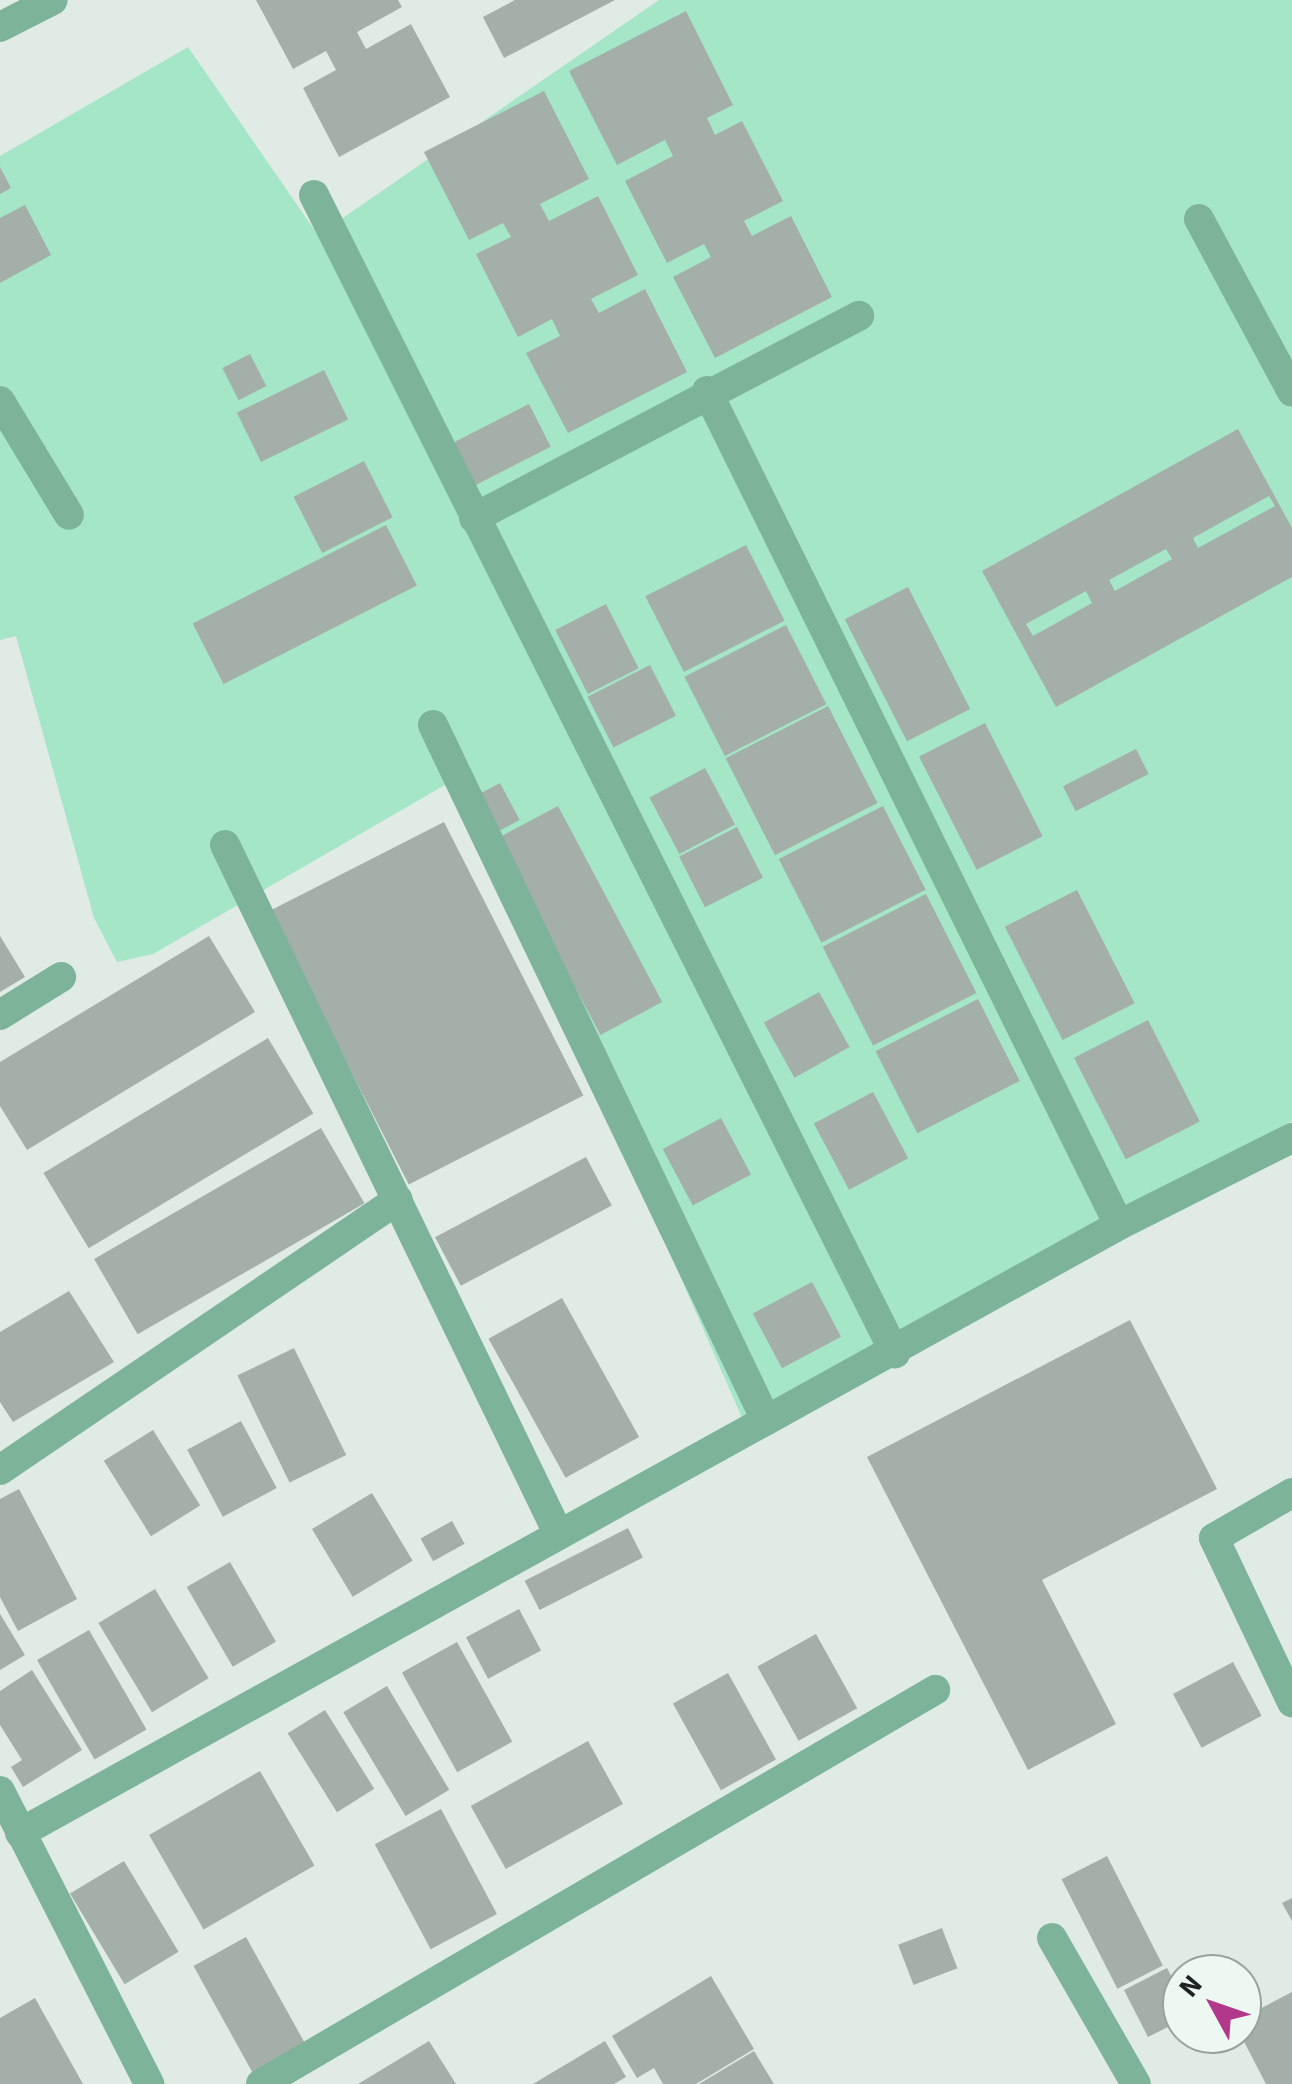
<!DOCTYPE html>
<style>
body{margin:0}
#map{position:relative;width:1292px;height:2084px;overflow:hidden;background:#e0ebe5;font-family:"Source Sans 3",sans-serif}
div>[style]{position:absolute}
.green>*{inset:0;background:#a5e6c6}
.building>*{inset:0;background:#a4afa9;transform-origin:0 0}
.minor>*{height:30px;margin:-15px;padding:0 15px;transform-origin:15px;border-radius:15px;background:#7db399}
.tertiary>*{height:30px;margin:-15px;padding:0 15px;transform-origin:15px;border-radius:15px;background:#7db399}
span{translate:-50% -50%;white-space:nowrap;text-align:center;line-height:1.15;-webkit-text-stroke:10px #edf8f2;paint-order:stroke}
.north{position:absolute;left:1162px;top:1954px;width:100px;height:100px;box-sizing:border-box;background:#edf8f2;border:2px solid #9aa29e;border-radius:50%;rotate:310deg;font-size:28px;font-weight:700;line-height:40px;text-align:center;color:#1e2220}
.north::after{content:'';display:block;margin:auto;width:35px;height:45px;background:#b2388b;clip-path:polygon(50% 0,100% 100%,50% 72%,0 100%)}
</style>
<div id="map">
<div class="green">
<i style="clip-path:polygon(659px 0,1292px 0,1292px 1121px,743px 1420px,514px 897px,445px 785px,153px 954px,117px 962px,94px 918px,16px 636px,0 640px,0 156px,188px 47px,318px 235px)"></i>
</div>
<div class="building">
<i style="clip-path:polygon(256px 0,398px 0,402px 7px,357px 32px,366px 49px,411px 24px,450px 97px,339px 157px,303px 88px,336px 70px,326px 51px,293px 69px)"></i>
<i style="clip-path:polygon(515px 0,615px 0,504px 58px,483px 17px)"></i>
<i style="clip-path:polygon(686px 11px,733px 105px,707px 118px,715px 135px,742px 121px,783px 201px,744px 221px,752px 236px,791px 216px,832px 297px,715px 358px,673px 277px,711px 257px,704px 244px,667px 263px,625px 181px,673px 156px,665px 140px,617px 165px,569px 71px)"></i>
<i style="clip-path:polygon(544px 91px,589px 179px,540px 204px,549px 221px,598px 196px,638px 275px,591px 299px,599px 313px,645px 289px,687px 372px,568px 433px,526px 353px,560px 336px,552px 319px,518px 337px,476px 254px,511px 237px,503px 223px,469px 240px,424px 152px)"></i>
<i style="clip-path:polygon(0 167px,11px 188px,0 194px)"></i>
<i style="clip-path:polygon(25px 205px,51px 255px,0 283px,0 218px)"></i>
<i style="left:250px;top:354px;width:36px;height:31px;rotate:63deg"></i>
<i style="left:324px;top:370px;width:55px;height:97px;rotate:64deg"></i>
<i style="left:529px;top:404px;width:48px;height:87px;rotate:63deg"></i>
<i style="clip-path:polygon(evenodd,1238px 429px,1292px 528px,1292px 577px,1056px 707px,982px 571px,1238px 429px,1269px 496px,1275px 506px,1198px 548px,1193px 538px,1269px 496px,1238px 429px,1166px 549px,1172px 559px,1115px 591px,1109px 580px,1166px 549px,1238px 429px,1086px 591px,1092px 603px,1033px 636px,1026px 624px,1086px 591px)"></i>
<i style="left:364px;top:461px;width:63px;height:79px;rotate:63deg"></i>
<i style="left:386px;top:525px;width:68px;height:217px;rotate:63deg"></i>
<i style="left:746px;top:545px;width:85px;height:113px;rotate:63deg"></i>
<i style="left:908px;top:587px;width:137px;height:71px;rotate:63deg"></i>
<i style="left:606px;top:604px;width:72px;height:57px;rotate:63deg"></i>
<i style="left:786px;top:625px;width:89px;height:114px;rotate:63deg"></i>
<i style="left:650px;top:665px;width:57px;height:70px;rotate:63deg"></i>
<i style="left:828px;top:706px;width:109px;height:115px;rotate:63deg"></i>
<i style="left:985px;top:723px;width:127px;height:74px;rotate:63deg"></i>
<i style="left:1136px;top:749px;width:28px;height:82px;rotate:63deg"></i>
<i style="left:705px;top:768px;width:64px;height:63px;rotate:62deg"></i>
<i style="left:500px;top:783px;width:42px;height:32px;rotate:62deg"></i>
<i style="left:558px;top:806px;width:222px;height:70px;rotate:62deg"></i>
<i style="left:883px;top:806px;width:94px;height:117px;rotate:63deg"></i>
<i style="left:444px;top:822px;width:307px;height:196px;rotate:63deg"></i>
<i style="left:737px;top:827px;width:57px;height:65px;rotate:63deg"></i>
<i style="left:1077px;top:890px;width:127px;height:81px;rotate:63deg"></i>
<i style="left:926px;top:894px;width:111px;height:116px;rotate:63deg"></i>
<i style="clip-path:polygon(0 936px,25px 977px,0 992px)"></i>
<i style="clip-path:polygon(209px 936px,255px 1012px,27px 1150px,0 1106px,0 1062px)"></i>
<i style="left:819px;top:992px;width:63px;height:63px;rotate:61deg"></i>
<i style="left:978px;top:999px;width:92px;height:115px;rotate:63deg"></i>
<i style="left:1148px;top:1020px;width:114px;height:83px;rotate:63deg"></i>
<i style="left:268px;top:1038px;width:88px;height:262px;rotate:59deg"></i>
<i style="left:873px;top:1092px;width:75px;height:67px;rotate:62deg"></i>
<i style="left:721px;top:1118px;width:64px;height:66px;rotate:62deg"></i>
<i style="left:321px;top:1128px;width:87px;height:262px;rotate:60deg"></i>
<i style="left:586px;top:1157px;width:55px;height:171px;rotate:62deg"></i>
<i style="left:812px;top:1282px;width:62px;height:67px;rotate:62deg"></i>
<i style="clip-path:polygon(69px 1291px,114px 1362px,13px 1422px,0 1402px,0 1332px)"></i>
<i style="left:562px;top:1298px;width:159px;height:84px;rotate:61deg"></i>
<i style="clip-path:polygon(1130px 1320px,1217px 1489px,1042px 1580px,1116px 1724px,1028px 1770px,867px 1457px)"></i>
<i style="left:294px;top:1348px;width:119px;height:63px;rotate:64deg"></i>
<i style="left:241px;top:1421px;width:76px;height:61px;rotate:62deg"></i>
<i style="left:153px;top:1430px;width:89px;height:58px;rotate:58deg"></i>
<i style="clip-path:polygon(19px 1489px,77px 1599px,18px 1631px,0 1597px,0 1499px)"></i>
<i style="left:372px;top:1493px;width:79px;height:70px;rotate:59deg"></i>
<i style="left:452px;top:1521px;width:26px;height:36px;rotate:61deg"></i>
<i style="left:628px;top:1528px;width:33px;height:116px;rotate:63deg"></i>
<i style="left:230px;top:1562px;width:92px;height:50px;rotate:60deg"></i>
<i style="left:155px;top:1589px;width:104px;height:66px;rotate:59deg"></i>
<i style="left:519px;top:1609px;width:47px;height:60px;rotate:62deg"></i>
<i style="clip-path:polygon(0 1614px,25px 1655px,0 1670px)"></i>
<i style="left:89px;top:1630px;width:115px;height:60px;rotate:60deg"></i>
<i style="left:816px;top:1634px;width:85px;height:67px;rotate:61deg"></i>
<i style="left:457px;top:1642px;width:114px;height:63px;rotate:61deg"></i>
<i style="left:1233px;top:1662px;width:61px;height:68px;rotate:62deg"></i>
<i style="clip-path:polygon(32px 1670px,82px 1750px,23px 1787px,11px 1767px,22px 1760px,0 1725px,0 1691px)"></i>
<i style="left:728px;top:1673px;width:99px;height:63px;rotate:61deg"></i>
<i style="left:387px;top:1686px;width:121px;height:51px;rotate:59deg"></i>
<i style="left:325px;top:1710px;width:93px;height:44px;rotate:58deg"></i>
<i style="left:588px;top:1741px;width:72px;height:134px;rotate:61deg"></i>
<i style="left:260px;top:1771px;width:109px;height:128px;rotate:60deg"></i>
<i style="left:441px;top:1809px;width:119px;height:75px;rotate:62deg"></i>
<i style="left:1107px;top:1856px;width:123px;height:51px;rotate:63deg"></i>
<i style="left:124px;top:1861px;width:106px;height:63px;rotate:59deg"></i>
<i style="clip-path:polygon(1292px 1898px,1292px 1921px,1282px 1903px)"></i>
<i style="left:942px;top:1928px;width:43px;height:47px;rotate:69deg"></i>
<i style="left:246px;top:1937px;width:127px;height:60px;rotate:61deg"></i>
<i style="clip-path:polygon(1167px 1968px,1182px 1997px,1182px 2020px,1148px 2037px,1124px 1990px)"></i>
<i style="clip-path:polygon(711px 1976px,754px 2049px,696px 2084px,663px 2084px,654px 2068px,637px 2078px,612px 2036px)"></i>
<i style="clip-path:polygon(1292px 1992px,1292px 2084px,1266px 2084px,1240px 2034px,1242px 2018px)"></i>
<i style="clip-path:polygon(35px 1998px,83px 2084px,0 2084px,0 2018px)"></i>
<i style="clip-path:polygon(429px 2041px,456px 2084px,358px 2084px)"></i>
<i style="clip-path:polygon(605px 2041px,626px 2077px,614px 2084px,533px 2084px)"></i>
<i style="clip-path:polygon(754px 2051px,774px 2084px,699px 2084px)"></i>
</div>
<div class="minor">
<i style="left:314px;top:195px;width:1296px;rotate:63.36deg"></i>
<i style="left:1199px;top:219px;width:196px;rotate:61.7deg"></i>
<i style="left:707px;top:391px;width:930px;rotate:63.71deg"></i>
<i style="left:0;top:401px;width:133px;rotate:58.8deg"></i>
<i style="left:474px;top:518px;width:435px;rotate:-27.7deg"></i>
<i style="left:433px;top:725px;width:771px;rotate:64.4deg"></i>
<i style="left:225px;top:845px;width:764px;rotate:64.17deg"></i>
<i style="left:0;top:1015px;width:72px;rotate:-31.9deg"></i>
<i style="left:0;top:1470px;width:481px;rotate:-34.2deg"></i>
<i style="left:1292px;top:1493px;width:90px;rotate:150deg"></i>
<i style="left:1214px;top:1538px;width:182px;rotate:64.6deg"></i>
<i style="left:0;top:1791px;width:329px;rotate:63deg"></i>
<i style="left:20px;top:1833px;width:1256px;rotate:-28.95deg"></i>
<i style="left:1119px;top:1225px;width:194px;rotate:-26.7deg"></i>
<i style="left:1052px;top:1938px;width:168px;rotate:60.1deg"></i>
<i style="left:261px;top:2084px;width:781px;rotate:-30.31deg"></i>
</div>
<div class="tertiary">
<i style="left:0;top:27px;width:59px;rotate:-27deg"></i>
</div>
<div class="north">N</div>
</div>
